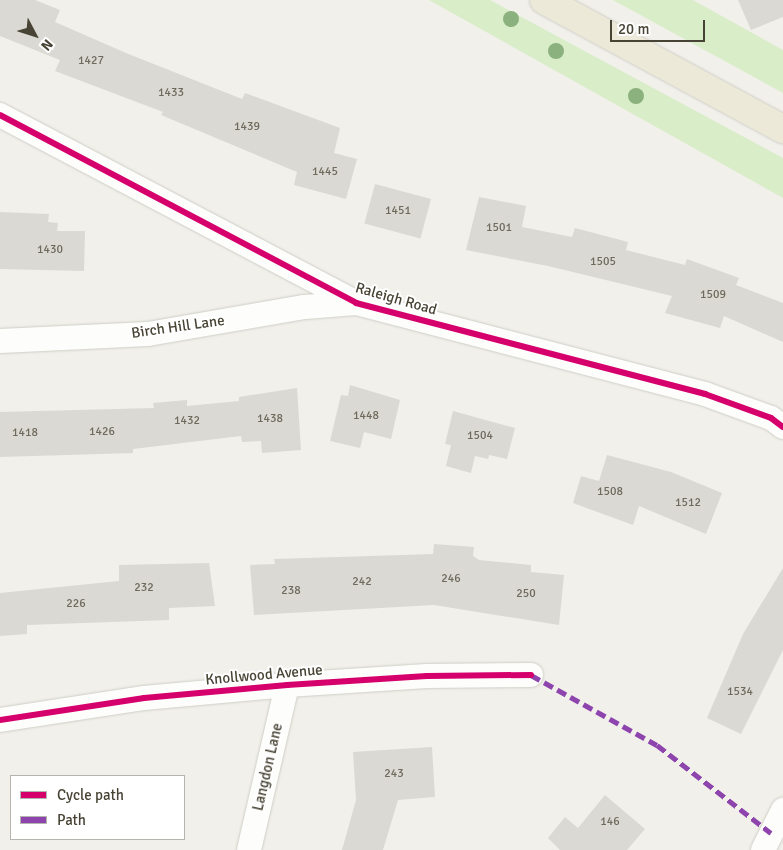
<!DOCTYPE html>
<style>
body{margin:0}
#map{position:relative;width:783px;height:850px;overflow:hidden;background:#f1f0ea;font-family:Signika,sans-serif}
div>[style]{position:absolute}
.green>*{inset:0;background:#d9edc9}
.building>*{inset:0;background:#dbd9d3;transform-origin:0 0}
.roads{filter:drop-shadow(0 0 1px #cfcec7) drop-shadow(0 0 1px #cfcec7)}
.street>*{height:24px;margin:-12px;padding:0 12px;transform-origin:12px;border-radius:12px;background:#fdfdfc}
.highway>*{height:28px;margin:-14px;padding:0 14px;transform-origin:14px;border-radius:14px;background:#ece9d9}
.quiet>*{height:5px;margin-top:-2.5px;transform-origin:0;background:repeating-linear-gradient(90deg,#8e44ad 0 10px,transparent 0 15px)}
.cycleway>*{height:6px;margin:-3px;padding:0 3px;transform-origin:3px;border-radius:3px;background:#d6006c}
.trees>*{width:16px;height:16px;margin:-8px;border-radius:50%;background:#8bb17e}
span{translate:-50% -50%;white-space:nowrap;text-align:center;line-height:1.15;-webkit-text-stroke:4px #fff;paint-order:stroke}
.number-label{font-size:12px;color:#6e6a5d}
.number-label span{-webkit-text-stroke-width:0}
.street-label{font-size:15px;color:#484435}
.legend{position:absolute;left:10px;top:775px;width:175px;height:65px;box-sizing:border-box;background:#fff;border:1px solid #b6b4ae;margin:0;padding:6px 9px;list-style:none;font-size:15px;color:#484435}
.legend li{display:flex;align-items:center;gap:10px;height:25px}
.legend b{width:25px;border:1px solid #b6b4ae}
.north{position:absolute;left:10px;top:10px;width:50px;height:50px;-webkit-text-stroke:4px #fff;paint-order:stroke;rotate:130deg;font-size:14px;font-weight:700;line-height:20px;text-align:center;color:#484435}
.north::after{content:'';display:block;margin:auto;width:18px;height:22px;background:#484435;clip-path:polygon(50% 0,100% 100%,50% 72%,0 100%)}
.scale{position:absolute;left:610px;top:20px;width:95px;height:22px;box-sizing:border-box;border:2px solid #484435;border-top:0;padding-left:6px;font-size:15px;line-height:18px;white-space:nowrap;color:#484435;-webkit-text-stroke:4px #fff;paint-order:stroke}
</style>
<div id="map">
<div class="green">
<i style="clip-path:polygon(429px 0,490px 0,783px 158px,783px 198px)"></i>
<i style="clip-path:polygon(613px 0,693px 0,783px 50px,783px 93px)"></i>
</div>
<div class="building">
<i style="clip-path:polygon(0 0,35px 0,60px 10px,55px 22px,126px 53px,242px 99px,245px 93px,340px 128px,334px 153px,357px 159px,346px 199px,294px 185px,297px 172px,161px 115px,163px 112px,55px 71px,60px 60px,0 36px)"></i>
<i style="clip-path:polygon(738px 0,783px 0,783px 17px,751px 30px)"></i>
<i style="left:375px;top:184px;width:58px;height:41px;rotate:15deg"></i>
<i style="clip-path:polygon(479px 197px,526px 206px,522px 227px,572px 237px,575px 228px,628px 242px,626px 250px,685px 265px,687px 259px,739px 278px,736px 285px,783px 303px,783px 342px,724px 316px,720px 328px,665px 313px,672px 296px,548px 266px,466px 250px)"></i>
<i style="clip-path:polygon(0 212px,49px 214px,48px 222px,58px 223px,57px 231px,85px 231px,84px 271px,0 269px)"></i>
<i style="clip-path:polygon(350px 385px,400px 400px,391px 439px,364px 432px,360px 448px,330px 441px,341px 395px,348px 396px)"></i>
<i style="clip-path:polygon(297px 388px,301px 450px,262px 453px,261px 441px,242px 442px,241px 436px,133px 449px,133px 453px,0 457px,0 412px,154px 408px,153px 403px,187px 400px,187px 406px,239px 401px,239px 397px)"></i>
<i style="clip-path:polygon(453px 411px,515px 428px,507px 459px,489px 455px,488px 459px,475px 456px,471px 473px,446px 466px,451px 445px,445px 444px)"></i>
<i style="clip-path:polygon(607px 455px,671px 472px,722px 493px,706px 534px,639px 506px,633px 525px,573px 503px,581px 476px,599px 481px)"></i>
<i style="clip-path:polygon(434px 544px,474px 547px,473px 556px,479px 560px,531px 565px,531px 572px,564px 575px,559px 625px,434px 605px,254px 615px,250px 565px,275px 564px,274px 559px,433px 554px)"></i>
<i style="clip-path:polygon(209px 563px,215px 606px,169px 608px,169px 620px,27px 625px,27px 634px,0 636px,0 593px,119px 581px,119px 565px)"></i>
<i style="clip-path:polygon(783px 568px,783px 650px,741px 734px,707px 718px,743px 634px)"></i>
<i style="clip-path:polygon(432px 747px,435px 797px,398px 800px,383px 850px,342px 850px,356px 800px,353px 752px)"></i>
<i style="clip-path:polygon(605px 795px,645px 829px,627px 850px,560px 850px,548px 838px,565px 817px,578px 828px)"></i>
</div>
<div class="roads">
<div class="street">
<i style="left:0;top:115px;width:403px;rotate:27.8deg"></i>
<i style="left:356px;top:303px;width:361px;rotate:14.6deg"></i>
<i style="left:705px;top:394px;width:70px;rotate:20deg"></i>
<i style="left:771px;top:418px;width:15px;rotate:37deg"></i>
<i style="left:0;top:341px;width:148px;rotate:-2.7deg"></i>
<i style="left:148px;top:334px;width:159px;rotate:-9.8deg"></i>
<i style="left:305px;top:307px;width:51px;rotate:-4.5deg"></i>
<i style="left:0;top:720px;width:146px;rotate:-8.7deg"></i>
<i style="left:144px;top:698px;width:144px;rotate:-5.2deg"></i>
<i style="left:287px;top:685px;width:140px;rotate:-3.7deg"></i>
<i style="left:427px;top:676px;width:104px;rotate:-0.6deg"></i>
<i style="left:249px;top:850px;width:169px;rotate:-77deg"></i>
<i style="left:763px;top:850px;width:45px;rotate:-63.4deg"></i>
</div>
<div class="highway">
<i style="left:544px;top:0;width:272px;rotate:28.4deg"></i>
</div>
</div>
<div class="quiet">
<i style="left:531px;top:675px;width:144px;rotate:29.1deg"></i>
<i style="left:657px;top:745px;width:144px;rotate:37.7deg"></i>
</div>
<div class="cycleway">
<i style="left:0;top:115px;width:403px;rotate:27.8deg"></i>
<i style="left:356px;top:303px;width:361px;rotate:14.6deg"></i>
<i style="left:705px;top:394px;width:70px;rotate:20deg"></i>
<i style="left:771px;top:418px;width:15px;rotate:37deg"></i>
<i style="left:0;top:720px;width:146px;rotate:-8.7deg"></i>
<i style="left:144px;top:698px;width:144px;rotate:-5.2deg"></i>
<i style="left:287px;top:685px;width:140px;rotate:-3.7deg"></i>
<i style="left:427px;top:676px;width:104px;rotate:-0.6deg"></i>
</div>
<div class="trees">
<i style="left:511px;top:19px"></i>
<i style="left:556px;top:51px"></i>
<i style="left:636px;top:96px"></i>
</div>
<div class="number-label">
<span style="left:91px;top:61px">1427</span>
<span style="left:171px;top:93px">1433</span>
<span style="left:247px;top:127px">1439</span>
<span style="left:325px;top:172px">1445</span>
<span style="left:398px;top:211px">1451</span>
<span style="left:499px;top:228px">1501</span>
<span style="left:50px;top:250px">1430</span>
<span style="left:603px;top:262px">1505</span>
<span style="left:713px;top:295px">1509</span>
<span style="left:366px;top:416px">1448</span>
<span style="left:270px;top:419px">1438</span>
<span style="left:187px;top:421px">1432</span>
<span style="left:102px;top:432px">1426</span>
<span style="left:25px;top:433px">1418</span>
<span style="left:480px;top:436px">1504</span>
<span style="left:610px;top:492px">1508</span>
<span style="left:688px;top:503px">1512</span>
<span style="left:451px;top:579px">246</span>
<span style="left:362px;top:582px">242</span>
<span style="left:144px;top:588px">232</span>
<span style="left:291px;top:591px">238</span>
<span style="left:526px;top:594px">250</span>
<span style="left:76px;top:604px">226</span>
<span style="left:740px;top:692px">1534</span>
<span style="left:394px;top:774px">243</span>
<span style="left:610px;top:822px">146</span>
</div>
<div class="street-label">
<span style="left:396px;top:299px;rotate:16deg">Raleigh Road</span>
<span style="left:178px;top:327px;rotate:-8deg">Birch Hill Lane</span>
<span style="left:264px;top:675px;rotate:-5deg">Knollwood Avenue</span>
<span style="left:268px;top:767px;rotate:-77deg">Langdon Lane</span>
</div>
<ul class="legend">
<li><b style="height:6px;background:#d6006c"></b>Cycle path</li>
<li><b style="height:6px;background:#8e44ad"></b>Path</li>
</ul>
<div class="north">N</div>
<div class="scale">20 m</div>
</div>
